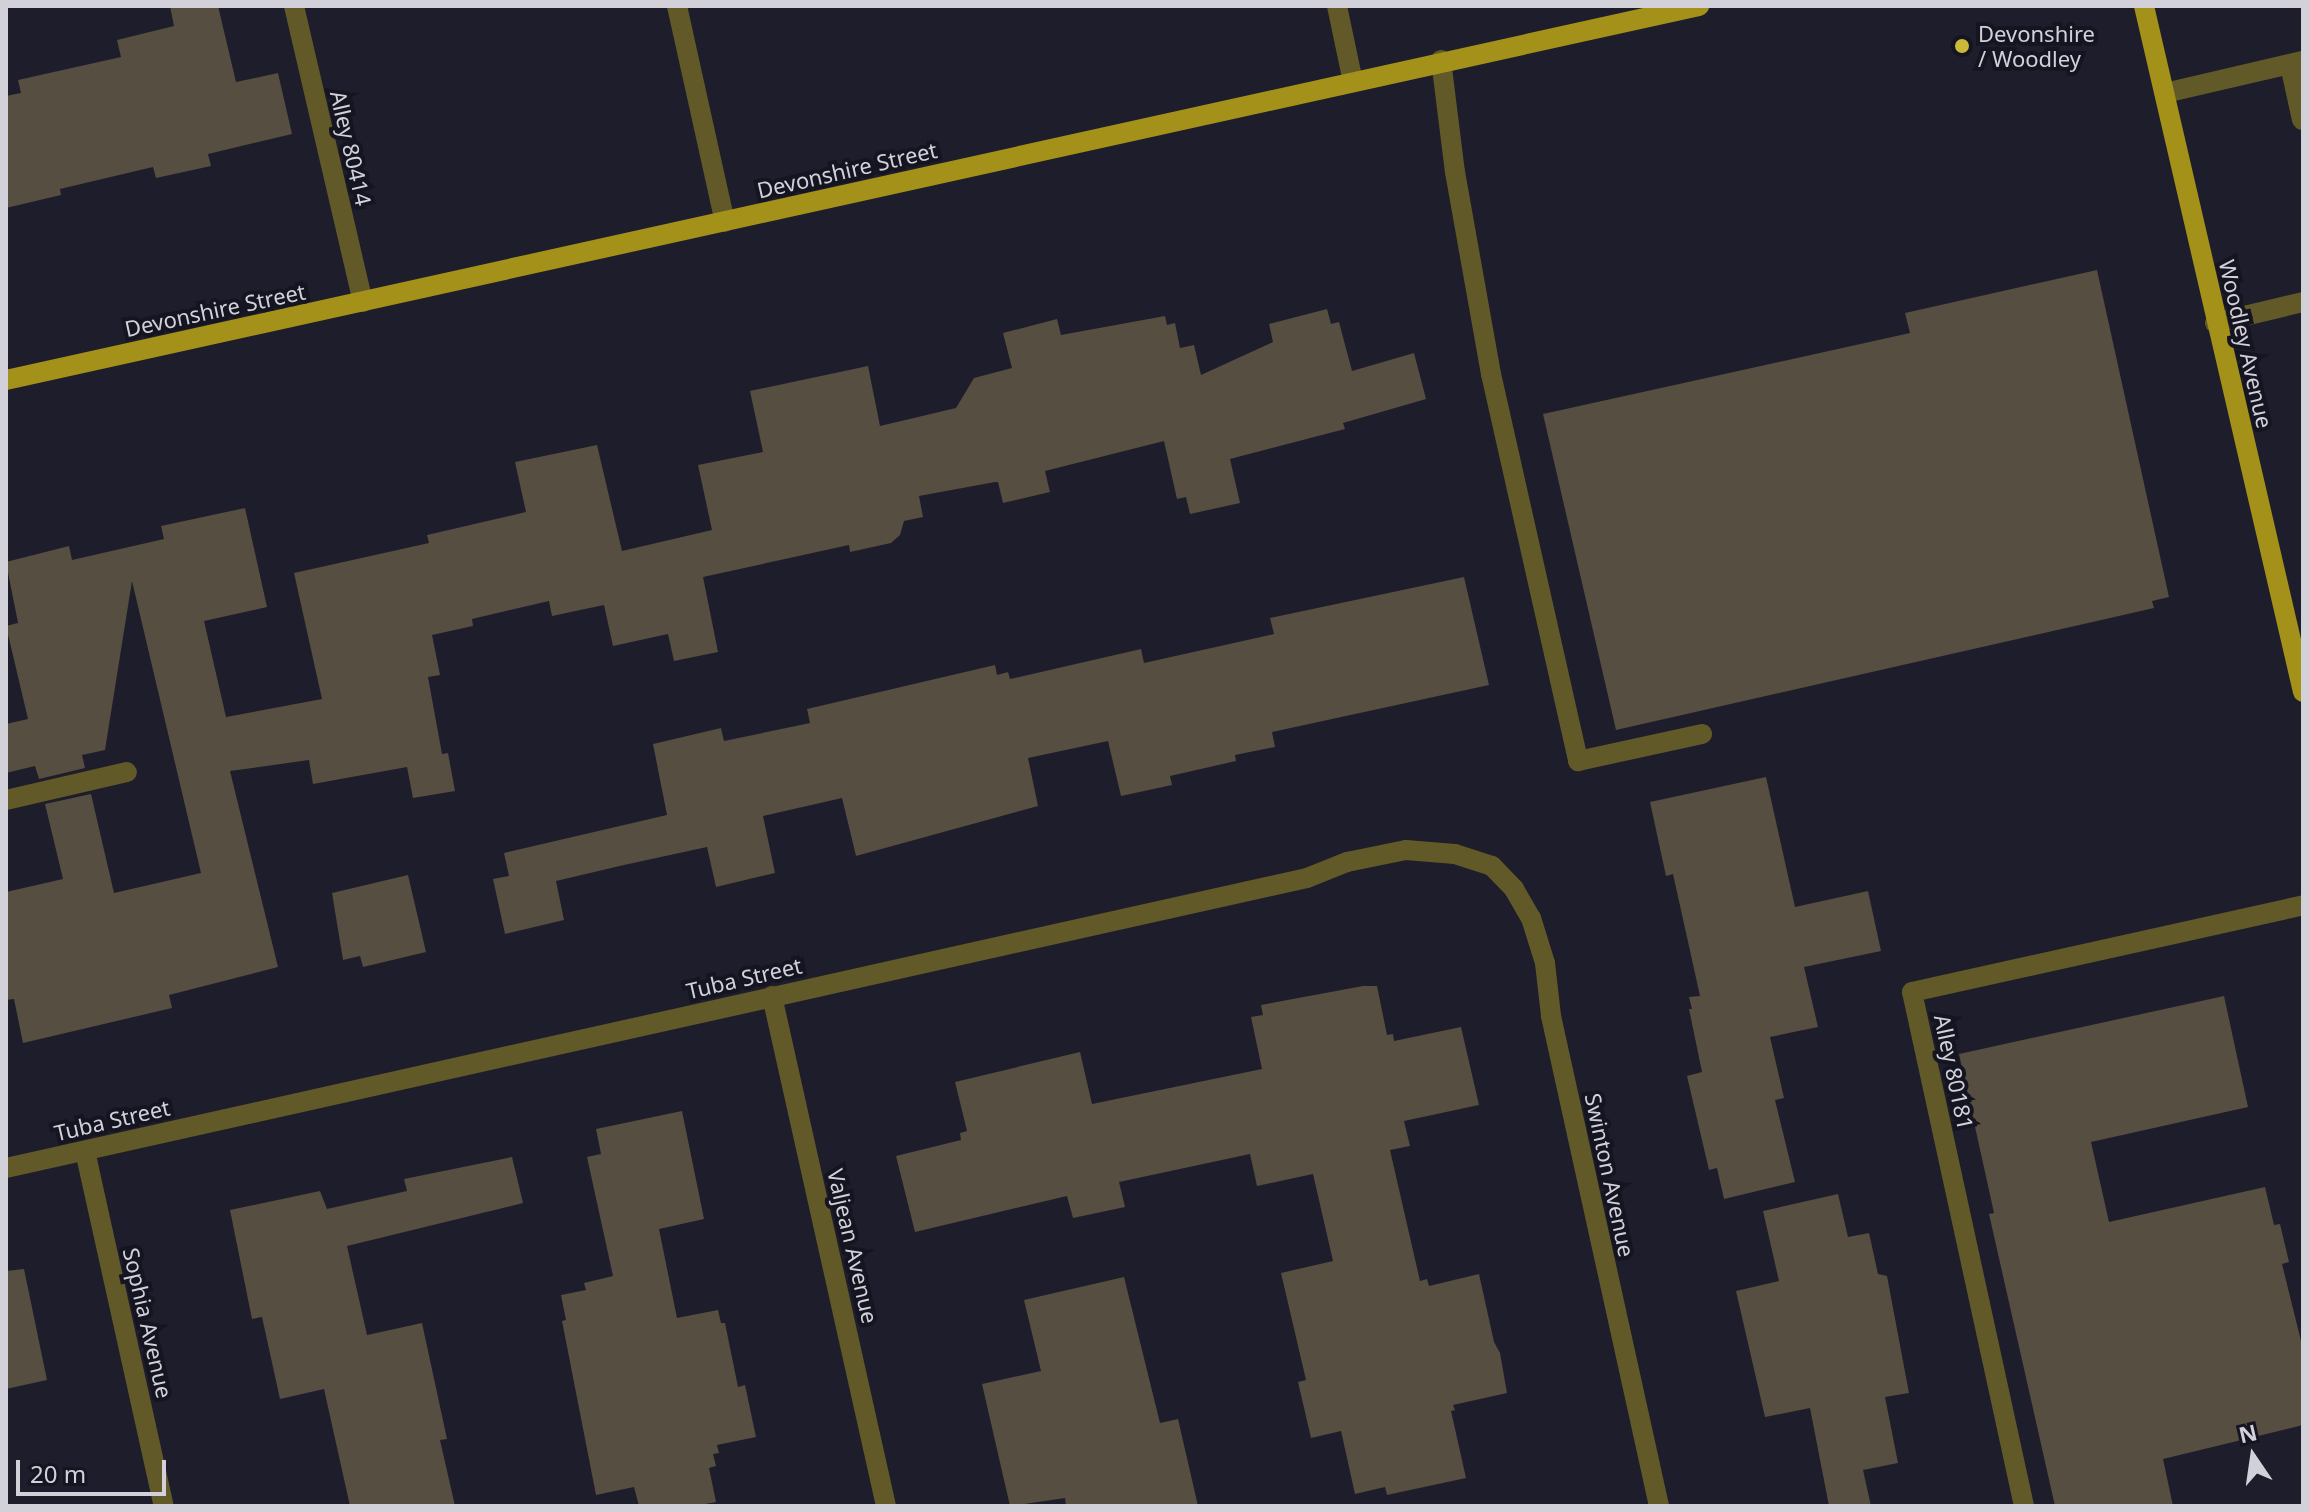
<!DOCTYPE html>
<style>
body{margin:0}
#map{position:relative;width:2309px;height:1512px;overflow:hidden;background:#1e1d2b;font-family:"Noto Sans",sans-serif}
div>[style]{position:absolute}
.building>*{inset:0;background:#564e40}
.minor>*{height:20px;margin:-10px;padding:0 10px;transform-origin:10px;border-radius:10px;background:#615928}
.major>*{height:20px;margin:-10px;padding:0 10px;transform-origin:10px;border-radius:10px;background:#a3911a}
.dots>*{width:22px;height:22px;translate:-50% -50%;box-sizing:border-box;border:4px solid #151421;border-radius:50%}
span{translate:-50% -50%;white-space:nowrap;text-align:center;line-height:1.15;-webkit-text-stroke:8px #151421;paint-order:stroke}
.poi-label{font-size:22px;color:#d2d1da}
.left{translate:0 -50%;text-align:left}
.street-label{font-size:22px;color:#d2d1da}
.frame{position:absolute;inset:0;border:8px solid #d2d1da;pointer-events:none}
.north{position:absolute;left:2213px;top:1416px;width:80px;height:80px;-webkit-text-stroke:6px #151421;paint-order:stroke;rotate:347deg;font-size:22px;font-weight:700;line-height:32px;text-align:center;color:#d2d1da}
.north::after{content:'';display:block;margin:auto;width:28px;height:36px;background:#d2d1da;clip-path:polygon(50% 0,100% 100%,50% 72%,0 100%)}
.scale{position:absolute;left:16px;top:1460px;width:150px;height:36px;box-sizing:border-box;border:4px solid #d2d1da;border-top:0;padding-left:10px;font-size:24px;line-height:28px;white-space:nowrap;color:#d2d1da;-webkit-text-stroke:6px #151421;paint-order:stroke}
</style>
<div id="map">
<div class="building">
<i style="clip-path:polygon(170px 6px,218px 6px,236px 82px,278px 73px,292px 134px,208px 154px,211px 166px,156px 178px,153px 167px,60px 189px,61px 195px,6px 208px,6px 96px,21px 93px,18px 80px,121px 57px,117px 40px,174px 26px)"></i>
<i style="clip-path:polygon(2097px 270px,2169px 597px,2152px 601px,2154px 608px,1616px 730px,1543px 414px,1910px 333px,1905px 313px)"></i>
<i style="clip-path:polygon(1327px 309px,1331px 324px,1339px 322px,1352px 371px,1414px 353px,1426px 399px,1343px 423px,1345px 429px,1230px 459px,1240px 503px,1190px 514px,1186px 497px,1177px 499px,1164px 441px,1045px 471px,1050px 492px,1003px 503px,998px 482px,995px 482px,919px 496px,923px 517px,904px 521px,900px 535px,891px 543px,850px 552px,849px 545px,703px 577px,718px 652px,674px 661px,668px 634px,613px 646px,604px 605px,552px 616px,549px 601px,472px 619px,473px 626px,432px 635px,440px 675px,428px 677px,442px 754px,448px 753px,455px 791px,413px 798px,407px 767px,313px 784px,309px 760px,230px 771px,278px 967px,169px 995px,172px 1008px,23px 1043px,14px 999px,6px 1000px,6px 892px,63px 879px,45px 804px,91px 794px,114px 893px,201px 873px,132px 581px,105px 750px,82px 755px,85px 768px,39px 779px,35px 766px,6px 773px,6px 724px,28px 719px,6px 626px,18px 623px,6px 562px,69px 546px,72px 560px,164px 539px,161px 526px,245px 508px,267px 607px,204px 621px,226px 717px,322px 699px,294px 573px,429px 543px,427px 535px,526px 512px,515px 462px,597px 445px,622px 551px,712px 530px,698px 465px,763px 452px,750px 391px,868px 366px,880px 426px,956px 408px,974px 378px,1012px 368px,1003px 333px,1057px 319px,1061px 335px,1165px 316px,1167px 325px,1175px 323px,1180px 348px,1194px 345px,1201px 375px,1273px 342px,1269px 324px)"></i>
<i style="clip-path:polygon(1464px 577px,1489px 685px,1272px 732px,1275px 747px,1235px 755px,1236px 761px,1170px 776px,1172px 785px,1121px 796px,1108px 741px,1028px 758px,1038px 806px,856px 856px,842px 798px,763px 816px,775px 873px,716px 887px,707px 847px,624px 865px,556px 881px,564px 920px,505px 934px,493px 879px,509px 876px,504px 853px,667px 815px,653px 744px,721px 728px,724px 741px,810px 723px,807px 709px,995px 665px,997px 675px,1008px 672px,1010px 679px,1141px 649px,1144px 663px,1274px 634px,1270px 618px)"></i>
<i style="clip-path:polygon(1766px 777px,1795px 907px,1868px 891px,1881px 951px,1804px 967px,1818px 1027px,1770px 1037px,1784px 1098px,1775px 1100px,1795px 1182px,1724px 1199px,1717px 1168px,1709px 1170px,1687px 1076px,1702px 1072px,1689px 1009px,1692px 1009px,1689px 997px,1700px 996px,1673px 874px,1666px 876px,1650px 802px)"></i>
<i style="clip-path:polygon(408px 875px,426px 952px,363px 967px,360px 956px,343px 960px,332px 893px)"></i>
<i style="clip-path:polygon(1363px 986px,1377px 986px,1387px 1035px,1393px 1034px,1394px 1041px,1461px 1027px,1479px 1105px,1404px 1121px,1410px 1146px,1390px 1150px,1420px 1281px,1427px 1279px,1429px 1286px,1479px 1274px,1494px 1342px,1500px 1353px,1507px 1393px,1453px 1405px,1455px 1410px,1451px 1411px,1466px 1478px,1387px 1495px,1385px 1487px,1355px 1494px,1341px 1431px,1311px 1438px,1298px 1382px,1306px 1380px,1281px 1273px,1333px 1261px,1313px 1174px,1257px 1186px,1250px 1154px,1119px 1182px,1125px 1207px,1073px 1218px,1067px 1196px,915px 1232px,896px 1156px,961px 1140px,960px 1133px,967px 1131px,955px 1082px,1080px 1052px,1092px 1104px,1262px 1069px,1251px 1017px,1263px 1015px,1261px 1005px)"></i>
<i style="clip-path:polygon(2224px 996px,2248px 1107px,2091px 1142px,2109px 1222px,2265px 1187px,2274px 1225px,2280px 1224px,2289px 1262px,2282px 1264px,2303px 1349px,2303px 1425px,2163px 1459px,2173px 1506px,2055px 1506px,1989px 1214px,1994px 1213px,1959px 1054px)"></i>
<i style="clip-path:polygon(682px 1111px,704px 1219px,659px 1229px,677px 1318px,718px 1310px,721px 1323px,725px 1323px,738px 1387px,745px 1385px,756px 1437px,717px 1445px,719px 1453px,713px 1454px,716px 1466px,709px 1468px,716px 1502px,695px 1506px,639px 1506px,634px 1487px,596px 1495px,562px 1321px,566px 1320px,561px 1295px,586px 1290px,584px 1283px,613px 1276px,587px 1157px,601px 1154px,596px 1129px)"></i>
<i style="clip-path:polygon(512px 1157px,523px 1203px,347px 1246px,367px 1335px,422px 1323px,447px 1439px,440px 1440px,455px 1506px,350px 1506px,324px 1389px,280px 1399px,262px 1317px,252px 1319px,230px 1210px,320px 1191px,327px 1209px,407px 1191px,404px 1179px)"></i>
<i style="clip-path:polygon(1838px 1194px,1848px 1237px,1869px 1233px,1878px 1274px,1887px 1276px,1909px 1393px,1885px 1397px,1898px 1463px,1863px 1470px,1871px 1506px,1829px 1506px,1810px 1408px,1765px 1417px,1736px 1291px,1779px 1281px,1763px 1211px)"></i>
<i style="clip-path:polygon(24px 1269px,47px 1380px,6px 1389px,6px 1271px)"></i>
<i style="clip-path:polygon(1124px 1277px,1160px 1423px,1178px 1419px,1198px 1506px,1066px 1506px,1065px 1498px,1010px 1506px,982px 1384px,1041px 1371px,1024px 1300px)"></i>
</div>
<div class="minor">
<i style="left:294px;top:6px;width:304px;rotate:76.9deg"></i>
<i style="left:677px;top:6px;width:221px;rotate:77.5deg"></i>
<i style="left:1337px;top:6px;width:78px;rotate:78.1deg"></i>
<i style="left:1441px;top:60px;width:113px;rotate:82.9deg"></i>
<i style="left:1455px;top:172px;width:205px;rotate:79.9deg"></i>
<i style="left:1491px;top:374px;width:397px;rotate:77.3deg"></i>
<i style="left:1578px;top:761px;width:127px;rotate:-12.3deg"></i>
<i style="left:2290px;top:65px;width:56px;rotate:77.7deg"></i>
<i style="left:2165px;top:93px;width:142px;rotate:-13.1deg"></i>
<i style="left:2215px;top:323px;width:90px;rotate:-13.4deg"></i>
<i style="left:6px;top:800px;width:124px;rotate:-13deg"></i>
<i style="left:772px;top:996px;width:523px;rotate:77.4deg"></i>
<i style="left:85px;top:1151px;width:364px;rotate:77.5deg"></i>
<i style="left:6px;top:1168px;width:1333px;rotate:-12.57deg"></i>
<i style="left:1307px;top:878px;width:43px;rotate:-21.8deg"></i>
<i style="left:1347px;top:862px;width:60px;rotate:-11.5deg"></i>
<i style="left:1406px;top:850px;width:49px;rotate:4.7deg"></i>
<i style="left:1455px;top:854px;width:39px;rotate:18deg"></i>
<i style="left:1492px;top:866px;width:32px;rotate:46deg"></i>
<i style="left:1514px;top:889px;width:34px;rotate:60deg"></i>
<i style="left:1531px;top:918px;width:47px;rotate:72.7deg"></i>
<i style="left:1545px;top:963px;width:53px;rotate:83.5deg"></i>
<i style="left:1551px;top:1016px;width:502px;rotate:77.57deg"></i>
<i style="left:2024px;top:1506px;width:526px;rotate:-102.29deg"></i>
<i style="left:1912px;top:992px;width:401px;rotate:-12.5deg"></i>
</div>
<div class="major">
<i style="left:2144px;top:6px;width:704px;rotate:76.95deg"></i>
<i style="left:6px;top:380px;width:1734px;rotate:-12.46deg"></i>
</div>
<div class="dots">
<i style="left:1962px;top:46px;background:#cbba39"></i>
</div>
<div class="poi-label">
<span class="left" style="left:1978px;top:46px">Devonshire<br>/ Woodley</span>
</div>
<div class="street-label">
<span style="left:351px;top:148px;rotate:77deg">Alley 80414</span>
<span style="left:847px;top:170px;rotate:-13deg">Devonshire Street</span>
<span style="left:215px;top:310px;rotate:-12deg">Devonshire Street</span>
<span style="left:2246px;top:344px;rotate:77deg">Woodley Avenue</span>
<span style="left:744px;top:978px;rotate:-13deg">Tuba Street</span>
<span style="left:1954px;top:1072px;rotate:78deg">Alley 80181</span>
<span style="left:112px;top:1120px;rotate:-13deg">Tuba Street</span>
<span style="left:1610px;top:1175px;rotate:78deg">Swinton Avenue</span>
<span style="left:853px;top:1246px;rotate:77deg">Valjean Avenue</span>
<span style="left:148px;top:1323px;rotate:77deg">Sophia Avenue</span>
</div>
<div class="frame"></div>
<div class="north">N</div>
<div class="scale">20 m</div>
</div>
